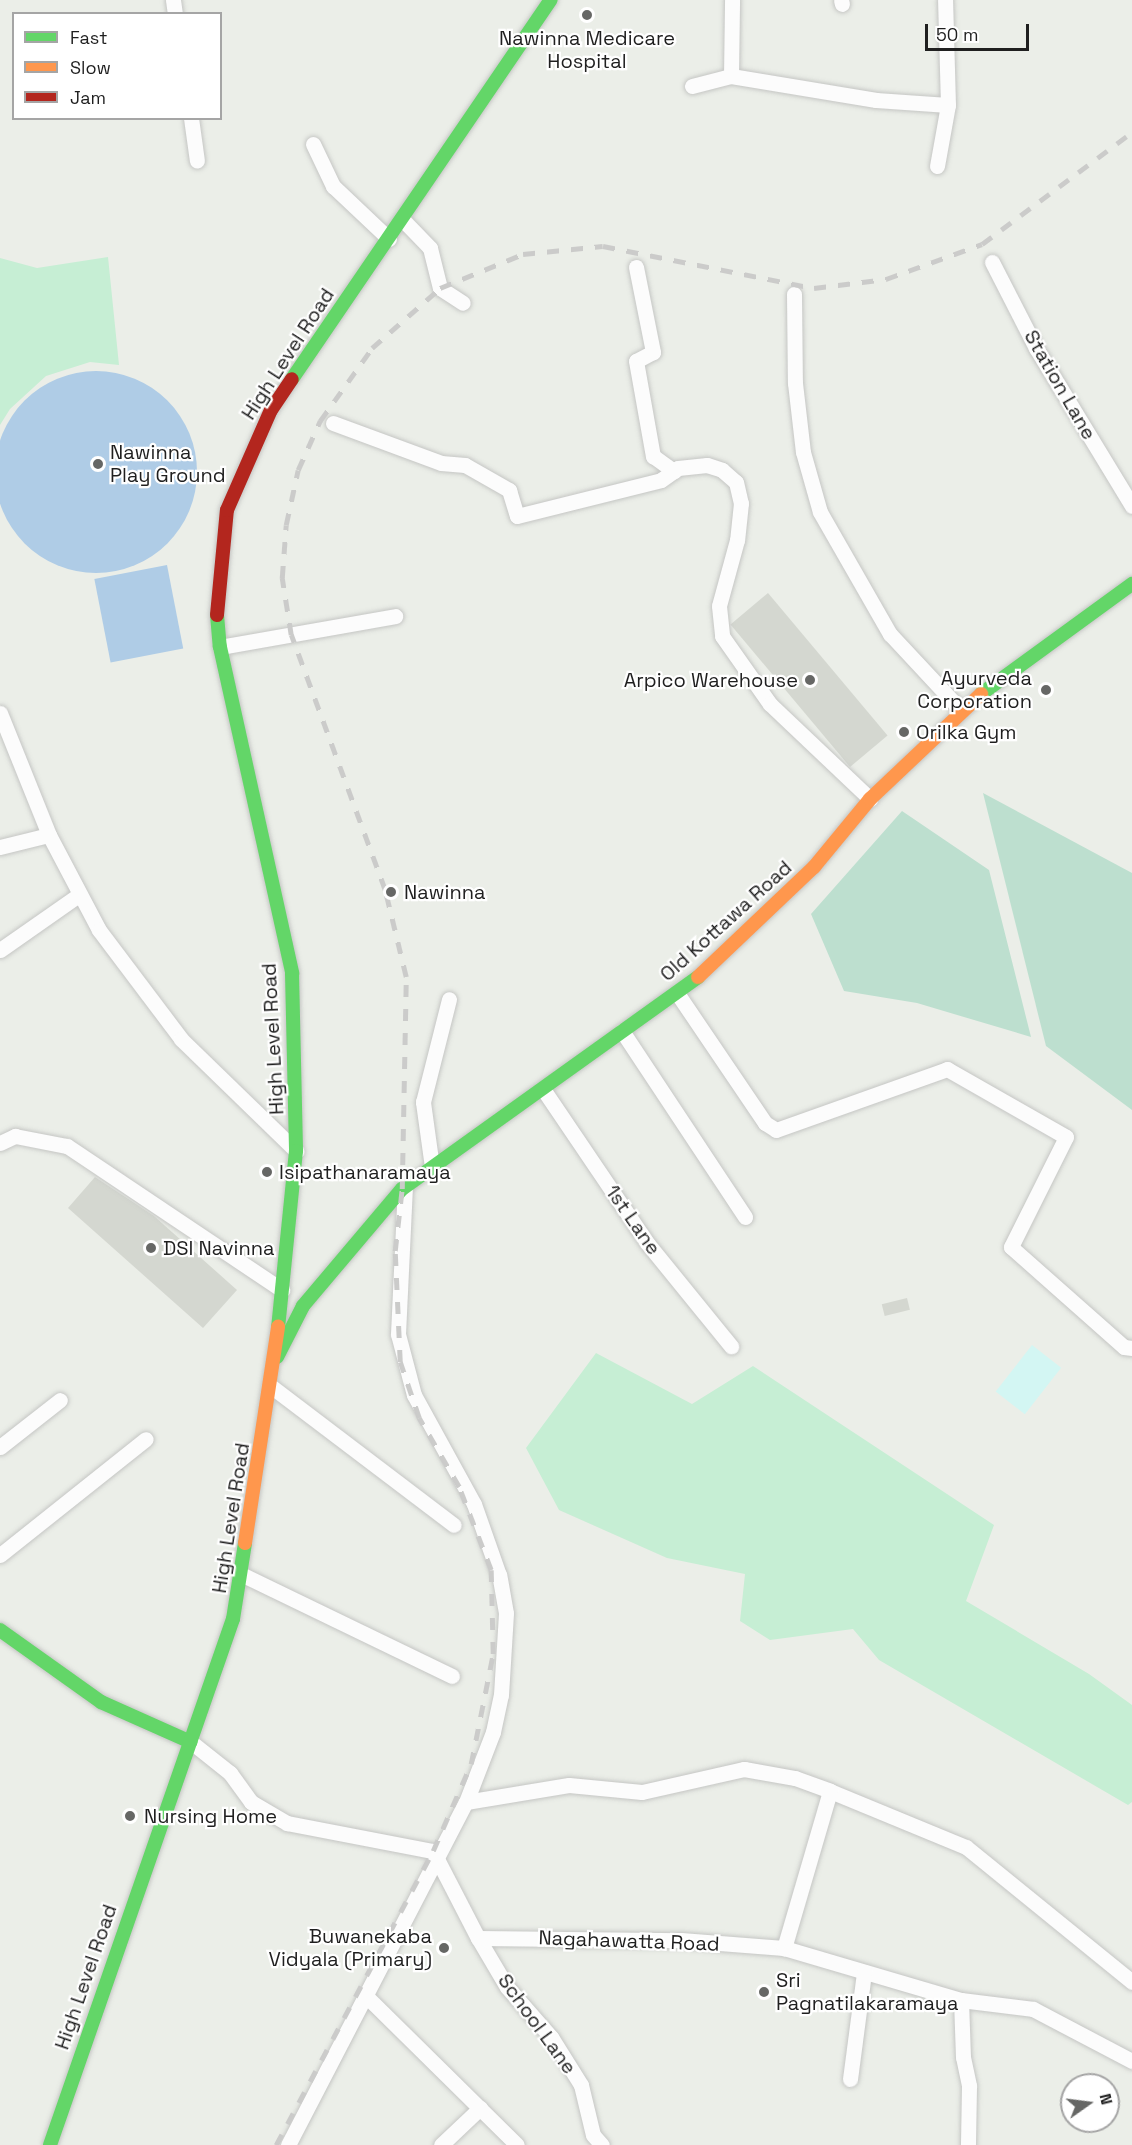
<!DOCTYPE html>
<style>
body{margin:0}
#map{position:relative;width:1132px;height:2145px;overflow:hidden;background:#ebeee8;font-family:"Space Grotesk",sans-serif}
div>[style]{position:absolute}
.grass>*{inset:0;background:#c6eed4}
.forest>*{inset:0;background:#bddfcf}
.park>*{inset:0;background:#d3f6f3;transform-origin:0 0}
.pitch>*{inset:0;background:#afcce6;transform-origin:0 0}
.round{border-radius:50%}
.building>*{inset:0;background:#d4d7d0;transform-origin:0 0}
.roads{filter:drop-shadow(0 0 2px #c5c6c4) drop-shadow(0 0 2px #c5c6c4)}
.street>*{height:15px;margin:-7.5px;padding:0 7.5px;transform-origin:7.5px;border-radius:7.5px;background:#fcfcfc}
.fast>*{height:14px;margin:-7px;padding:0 7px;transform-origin:7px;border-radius:7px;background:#63d668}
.slow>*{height:14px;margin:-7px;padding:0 7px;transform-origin:7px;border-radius:7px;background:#ff974d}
.jam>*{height:14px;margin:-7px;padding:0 7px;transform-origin:7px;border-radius:7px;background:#b3261e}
.rail>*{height:4.5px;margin-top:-2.25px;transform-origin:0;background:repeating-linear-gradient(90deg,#cbcbca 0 12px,transparent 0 24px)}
.dots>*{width:16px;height:16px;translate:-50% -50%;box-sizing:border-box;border:3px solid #fff;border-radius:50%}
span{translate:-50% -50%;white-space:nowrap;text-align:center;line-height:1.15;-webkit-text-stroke:4.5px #fff;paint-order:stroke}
.poi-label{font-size:20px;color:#1f1f1f}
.left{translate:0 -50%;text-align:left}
.right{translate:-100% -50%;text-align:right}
.street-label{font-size:20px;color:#1f1f1f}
.legend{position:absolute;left:12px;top:12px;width:210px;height:108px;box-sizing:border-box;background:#fff;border:2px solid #a5a5a5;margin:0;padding:8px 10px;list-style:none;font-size:18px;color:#1f1f1f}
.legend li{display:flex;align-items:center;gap:12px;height:30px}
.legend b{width:30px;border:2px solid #a5a5a5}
.north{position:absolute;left:1060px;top:2073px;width:60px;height:60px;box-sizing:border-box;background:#fff;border:2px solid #a5a5a5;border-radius:50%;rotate:76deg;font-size:16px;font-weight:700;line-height:24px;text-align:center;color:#1f1f1f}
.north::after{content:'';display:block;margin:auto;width:21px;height:27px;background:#666765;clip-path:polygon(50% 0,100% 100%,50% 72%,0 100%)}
.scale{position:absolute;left:925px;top:24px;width:104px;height:27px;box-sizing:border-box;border:3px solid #1f1f1f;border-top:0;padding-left:8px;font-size:18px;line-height:21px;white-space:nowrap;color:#1f1f1f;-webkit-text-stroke:4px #fff;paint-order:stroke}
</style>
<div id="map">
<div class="grass">
<i style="clip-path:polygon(108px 257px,119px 365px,90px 362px,46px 376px,10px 409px,0 425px,0 258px,37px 268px)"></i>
<i style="clip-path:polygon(596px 1353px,692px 1404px,753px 1366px,994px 1525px,966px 1601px,1089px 1674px,1132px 1705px,1132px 1802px,1128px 1805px,879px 1660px,853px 1629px,770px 1640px,740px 1621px,745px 1574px,667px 1558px,559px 1510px,526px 1448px)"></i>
</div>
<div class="forest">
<i style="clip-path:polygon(983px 793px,1132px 873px,1132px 1110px,1046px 1046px)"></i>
<i style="clip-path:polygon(902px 811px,989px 870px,1031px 1037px,917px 1003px,844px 991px,811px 914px)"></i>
</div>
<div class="park">
<i style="left:1032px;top:1345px;width:37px;height:59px;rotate:38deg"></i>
</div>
<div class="pitch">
<i class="round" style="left:-5px;top:371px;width:202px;height:202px"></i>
<i style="left:167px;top:565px;width:85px;height:74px;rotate:79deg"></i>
</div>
<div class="building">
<i style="left:768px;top:593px;width:186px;height:49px;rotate:50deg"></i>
<i style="clip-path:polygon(95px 1177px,154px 1216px,237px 1290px,203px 1328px,68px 1208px)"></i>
<i style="left:907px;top:1298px;width:12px;height:26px;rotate:76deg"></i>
</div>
<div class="roads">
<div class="street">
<i style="left:173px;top:0;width:14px;rotate:82deg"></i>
<i style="left:841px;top:0;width:4px;rotate:76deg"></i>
<i style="left:731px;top:76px;width:76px;rotate:-89.2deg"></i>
<i style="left:692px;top:86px;width:40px;rotate:-14.4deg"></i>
<i style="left:731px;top:76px;width:147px;rotate:9.4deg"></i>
<i style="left:876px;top:100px;width:72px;rotate:4deg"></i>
<i style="left:191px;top:118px;width:43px;rotate:82.1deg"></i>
<i style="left:313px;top:144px;width:47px;rotate:64.5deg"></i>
<i style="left:333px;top:186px;width:77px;rotate:43.4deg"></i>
<i style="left:937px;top:166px;width:62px;rotate:-79.8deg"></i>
<i style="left:948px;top:105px;width:105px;rotate:-91.6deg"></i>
<i style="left:403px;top:220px;width:39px;rotate:46deg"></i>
<i style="left:430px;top:248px;width:41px;rotate:76deg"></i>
<i style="left:440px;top:288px;width:27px;rotate:33deg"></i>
<i style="left:992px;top:262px;width:97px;rotate:62.9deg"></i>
<i style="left:1036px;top:348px;width:185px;rotate:58.7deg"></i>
<i style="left:636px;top:267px;width:87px;rotate:78.7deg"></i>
<i style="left:653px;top:352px;width:19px;rotate:152deg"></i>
<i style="left:636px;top:361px;width:97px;rotate:79.9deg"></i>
<i style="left:653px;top:456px;width:26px;rotate:36deg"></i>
<i style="left:794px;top:294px;width:89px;rotate:89.4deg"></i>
<i style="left:795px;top:383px;width:69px;rotate:83.4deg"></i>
<i style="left:803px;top:452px;width:62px;rotate:74.2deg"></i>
<i style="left:820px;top:512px;width:141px;rotate:60.2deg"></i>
<i style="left:890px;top:634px;width:103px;rotate:47deg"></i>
<i style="left:333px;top:423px;width:115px;rotate:20.3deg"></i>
<i style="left:441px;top:463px;width:24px;rotate:5deg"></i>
<i style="left:465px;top:465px;width:51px;rotate:29.6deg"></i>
<i style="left:509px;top:490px;width:27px;rotate:73deg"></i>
<i style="left:517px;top:516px;width:148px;rotate:-14deg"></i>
<i style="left:661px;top:480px;width:21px;rotate:-35deg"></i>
<i style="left:678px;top:468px;width:29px;rotate:-6deg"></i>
<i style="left:707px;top:465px;width:16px;rotate:18deg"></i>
<i style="left:722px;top:470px;width:18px;rotate:41deg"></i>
<i style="left:736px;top:482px;width:22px;rotate:77deg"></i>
<i style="left:741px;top:503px;width:37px;rotate:96deg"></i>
<i style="left:737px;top:540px;width:68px;rotate:105.3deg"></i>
<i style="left:719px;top:606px;width:30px;rotate:84deg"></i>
<i style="left:722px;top:636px;width:83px;rotate:54.8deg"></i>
<i style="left:770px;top:704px;width:138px;rotate:43.5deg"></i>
<i style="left:220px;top:647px;width:178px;rotate:-10deg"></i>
<i style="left:0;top:713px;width:131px;rotate:68.1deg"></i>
<i style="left:49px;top:835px;width:107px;rotate:62.2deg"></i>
<i style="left:99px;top:930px;width:136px;rotate:53deg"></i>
<i style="left:181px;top:1039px;width:161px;rotate:44.2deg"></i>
<i style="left:0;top:847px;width:50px;rotate:-13.8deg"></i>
<i style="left:0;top:950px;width:94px;rotate:-35deg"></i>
<i style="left:677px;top:993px;width:157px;rotate:55.9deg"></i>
<i style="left:765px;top:1123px;width:13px;rotate:32deg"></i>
<i style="left:776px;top:1130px;width:182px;rotate:-19.6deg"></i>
<i style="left:947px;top:1069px;width:137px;rotate:29.7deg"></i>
<i style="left:1066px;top:1137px;width:123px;rotate:116.6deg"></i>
<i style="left:1011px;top:1247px;width:151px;rotate:41.5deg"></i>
<i style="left:1124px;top:1347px;width:8px;rotate:7deg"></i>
<i style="left:622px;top:1031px;width:223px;rotate:56.5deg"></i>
<i style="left:543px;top:1089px;width:187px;rotate:55.9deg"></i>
<i style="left:648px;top:1244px;width:132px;rotate:50.9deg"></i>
<i style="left:0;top:1143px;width:17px;rotate:-25deg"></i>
<i style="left:15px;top:1136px;width:53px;rotate:10.9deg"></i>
<i style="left:67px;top:1146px;width:259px;rotate:33.8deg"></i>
<i style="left:432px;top:1167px;width:66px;rotate:-97.9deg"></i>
<i style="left:423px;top:1102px;width:106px;rotate:-75.8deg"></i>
<i style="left:272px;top:1387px;width:228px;rotate:37.2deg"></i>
<i style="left:0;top:1447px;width:76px;rotate:-38.1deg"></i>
<i style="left:0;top:1555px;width:186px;rotate:-38.5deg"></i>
<i style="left:243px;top:1575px;width:232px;rotate:25.8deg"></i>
<i style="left:191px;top:1742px;width:50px;rotate:38.5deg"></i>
<i style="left:230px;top:1773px;width:36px;rotate:54deg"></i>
<i style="left:251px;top:1802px;width:42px;rotate:30.3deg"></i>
<i style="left:287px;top:1823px;width:149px;rotate:10.9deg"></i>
<i style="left:433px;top:1851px;width:98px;rotate:62.7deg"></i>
<i style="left:478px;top:1938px;width:203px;rotate:0.6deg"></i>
<i style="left:681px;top:1940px;width:103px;rotate:4.4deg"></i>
<i style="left:784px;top:1948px;width:184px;rotate:16.4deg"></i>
<i style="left:961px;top:2000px;width:73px;rotate:7.1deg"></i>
<i style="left:1033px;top:2009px;width:112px;rotate:27.7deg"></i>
<i style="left:830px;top:1791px;width:147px;rotate:22.4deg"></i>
<i style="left:966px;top:1847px;width:214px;rotate:39.1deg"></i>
<i style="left:466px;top:1802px;width:104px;rotate:-9.4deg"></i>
<i style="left:569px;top:1785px;width:73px;rotate:5.5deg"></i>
<i style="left:642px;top:1792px;width:105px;rotate:-12.7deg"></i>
<i style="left:744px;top:1769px;width:52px;rotate:10deg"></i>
<i style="left:795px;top:1778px;width:37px;rotate:20deg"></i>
<i style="left:830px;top:1791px;width:164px;rotate:106.3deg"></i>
<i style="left:478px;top:1938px;width:57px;rotate:59.4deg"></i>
<i style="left:507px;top:1987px;width:67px;rotate:48.7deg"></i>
<i style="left:551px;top:2037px;width:57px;rotate:58deg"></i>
<i style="left:581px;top:2085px;width:51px;rotate:76.5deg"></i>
<i style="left:593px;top:2135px;width:13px;rotate:48deg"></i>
<i style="left:368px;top:1998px;width:209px;rotate:44.6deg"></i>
<i style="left:961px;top:2000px;width:57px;rotate:88deg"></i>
<i style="left:963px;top:2057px;width:30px;rotate:78deg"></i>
<i style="left:969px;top:2086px;width:59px;rotate:91deg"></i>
<i style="left:850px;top:2079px;width:108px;rotate:-82.5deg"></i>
<i style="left:288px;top:2145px;width:386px;rotate:-62.6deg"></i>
<i style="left:466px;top:1802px;width:75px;rotate:-68.9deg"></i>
<i style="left:493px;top:1732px;width:38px;rotate:-78deg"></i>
<i style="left:501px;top:1695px;width:82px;rotate:-86.5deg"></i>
<i style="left:506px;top:1613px;width:39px;rotate:-100deg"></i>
<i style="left:499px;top:1575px;width:75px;rotate:-109.4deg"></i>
<i style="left:474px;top:1504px;width:124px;rotate:-118.8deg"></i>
<i style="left:414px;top:1395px;width:63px;rotate:-104.7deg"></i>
<i style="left:398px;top:1334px;width:148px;rotate:-87.3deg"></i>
<i style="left:441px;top:2145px;width:54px;rotate:-43.5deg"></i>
</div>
<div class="fast">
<i style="left:292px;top:379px;width:459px;rotate:-55.7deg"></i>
<i style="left:217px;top:615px;width:32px;rotate:85deg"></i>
<i style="left:220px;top:647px;width:334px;rotate:77.5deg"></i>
<i style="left:292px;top:973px;width:178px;rotate:88.7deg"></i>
<i style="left:296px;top:1151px;width:177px;rotate:95.8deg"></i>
<i style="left:981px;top:694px;width:187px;rotate:-36.1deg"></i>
<i style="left:277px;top:1357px;width:57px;rotate:-63deg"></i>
<i style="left:303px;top:1306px;width:153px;rotate:-49.8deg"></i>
<i style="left:402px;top:1189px;width:364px;rotate:-35.6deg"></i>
<i style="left:0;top:1630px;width:124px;rotate:35.5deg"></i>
<i style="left:101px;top:1702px;width:98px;rotate:24deg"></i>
<i style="left:50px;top:2145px;width:557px;rotate:-70.82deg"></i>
<i style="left:233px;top:1619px;width:77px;rotate:-81deg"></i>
</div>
<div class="slow">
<i style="left:698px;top:977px;width:160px;rotate:-43.5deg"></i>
<i style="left:814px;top:867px;width:88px;rotate:-50.5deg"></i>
<i style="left:870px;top:799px;width:153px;rotate:-43.4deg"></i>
<i style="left:245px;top:1543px;width:219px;rotate:-81.3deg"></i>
</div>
<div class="jam">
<i style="left:217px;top:615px;width:105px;rotate:-84.6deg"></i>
<i style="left:227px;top:510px;width:109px;rotate:-66.3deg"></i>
<i style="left:271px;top:410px;width:37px;rotate:-56deg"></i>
</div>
</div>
<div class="rail">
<i style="left:276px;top:2145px;width:333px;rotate:-61.9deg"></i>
<i style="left:433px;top:1851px;width:95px;rotate:-66.4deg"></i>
<i style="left:471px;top:1764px;width:112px;rotate:-78.7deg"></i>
<i style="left:493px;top:1654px;width:84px;rotate:-91.4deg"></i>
<i style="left:491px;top:1570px;width:89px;rotate:-111.1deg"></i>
<i style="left:459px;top:1487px;width:80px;rotate:-120.1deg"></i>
<i style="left:419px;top:1418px;width:59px;rotate:-108.7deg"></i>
<i style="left:400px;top:1362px;width:111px;rotate:-92.6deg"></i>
<i style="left:395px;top:1251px;width:62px;rotate:-83.6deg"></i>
<i style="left:402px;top:1189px;width:212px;rotate:-88.9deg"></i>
<i style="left:406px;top:977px;width:89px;rotate:-103.6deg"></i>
<i style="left:385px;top:890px;width:272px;rotate:-110.2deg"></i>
<i style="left:291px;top:635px;width:58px;rotate:-99deg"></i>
<i style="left:282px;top:578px;width:53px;rotate:-85.7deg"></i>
<i style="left:286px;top:525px;width:56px;rotate:-77.7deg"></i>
<i style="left:298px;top:470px;width:54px;rotate:-65.8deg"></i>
<i style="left:320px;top:421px;width:90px;rotate:-54.5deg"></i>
<i style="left:372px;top:348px;width:91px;rotate:-41.4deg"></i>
<i style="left:440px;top:288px;width:90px;rotate:-22.3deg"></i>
<i style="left:523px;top:254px;width:80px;rotate:-5.7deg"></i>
<i style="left:603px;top:246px;width:215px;rotate:11.3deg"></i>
<i style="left:814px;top:288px;width:73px;rotate:-7.1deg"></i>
<i style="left:886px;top:279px;width:102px;rotate:-20deg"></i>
<i style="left:982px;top:244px;width:187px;rotate:-36.7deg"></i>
</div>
<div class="dots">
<i style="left:587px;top:15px;background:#666765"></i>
<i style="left:98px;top:464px;background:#666765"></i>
<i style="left:810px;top:680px;background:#666765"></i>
<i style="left:1046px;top:690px;background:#666765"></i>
<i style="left:904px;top:732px;background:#666765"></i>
<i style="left:391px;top:892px;background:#666765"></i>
<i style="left:267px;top:1172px;background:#666765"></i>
<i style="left:151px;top:1248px;background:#666765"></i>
<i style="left:130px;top:1816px;background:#666765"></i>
<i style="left:444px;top:1948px;background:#666765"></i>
<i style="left:764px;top:1992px;background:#666765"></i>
</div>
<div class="poi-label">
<span style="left:587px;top:50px">Nawinna Medicare<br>Hospital</span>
<span class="left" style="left:110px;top:464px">Nawinna<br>Play Ground</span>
<span class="right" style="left:1032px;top:690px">Ayurveda<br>Corporation</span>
<span class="right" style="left:798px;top:680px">Arpico Warehouse</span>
<span class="left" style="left:916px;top:732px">Orilka Gym</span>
<span class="left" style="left:404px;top:892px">Nawinna</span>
<span class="left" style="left:279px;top:1172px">Isipathanaramaya</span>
<span class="left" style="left:163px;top:1248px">DSI Navinna</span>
<span class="left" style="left:144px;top:1816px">Nursing Home</span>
<span class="right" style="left:432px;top:1948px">Buwanekaba<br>Vidyala (Primary)</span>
<span class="left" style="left:776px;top:1992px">Sri<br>Pagnatilakaramaya</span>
</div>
<div class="street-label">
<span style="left:288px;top:354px;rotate:-57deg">High Level Road</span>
<span style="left:1060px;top:385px;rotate:60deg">Station Lane</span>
<span style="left:726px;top:921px;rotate:-42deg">Old Kottawa Road</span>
<span style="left:273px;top:1039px;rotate:-93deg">High Level Road</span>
<span style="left:633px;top:1220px;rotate:55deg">1st Lane</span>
<span style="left:231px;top:1518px;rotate:-81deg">High Level Road</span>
<span style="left:629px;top:1941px;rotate:2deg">Nagahawatta Road</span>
<span style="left:86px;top:1977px;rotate:-71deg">High Level Road</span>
<span style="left:537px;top:2024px;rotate:54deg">School Lane</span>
</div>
<ul class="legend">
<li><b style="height:8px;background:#63d668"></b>Fast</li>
<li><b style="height:8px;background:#ff974d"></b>Slow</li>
<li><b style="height:8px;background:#b3261e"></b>Jam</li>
</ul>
<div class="north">N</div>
<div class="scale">50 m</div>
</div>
